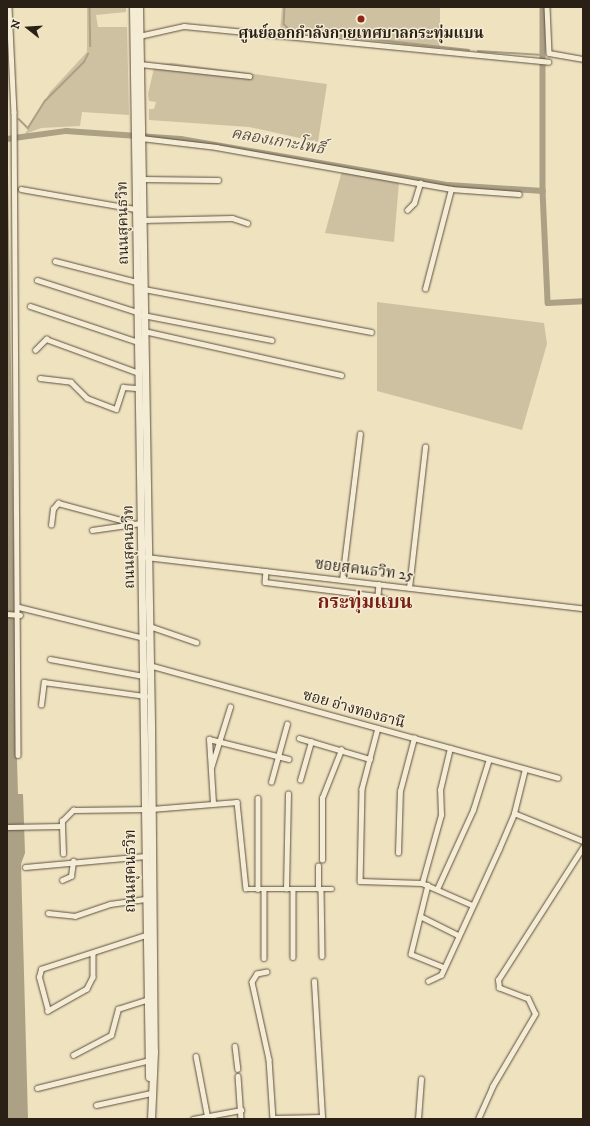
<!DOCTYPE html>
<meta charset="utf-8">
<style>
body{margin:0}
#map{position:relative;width:590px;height:1126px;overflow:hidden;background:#efe2bf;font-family:"IM FELL DW Pica","Noto Serif Thai",serif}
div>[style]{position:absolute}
.green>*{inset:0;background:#cec1a2}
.water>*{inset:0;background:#aca085}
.stream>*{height:1.5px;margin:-0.75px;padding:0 0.75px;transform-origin:0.75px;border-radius:0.75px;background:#aca085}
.canal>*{height:5.5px;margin:-2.75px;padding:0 2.75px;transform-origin:2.75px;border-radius:2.75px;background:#aca085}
.roads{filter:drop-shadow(0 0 1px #5c5040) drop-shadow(0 0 1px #5c5040)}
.street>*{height:4.5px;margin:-2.25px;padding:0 2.25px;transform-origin:2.25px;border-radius:2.25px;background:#f5ecd5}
.secondary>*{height:7px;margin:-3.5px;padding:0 3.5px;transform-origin:3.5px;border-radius:3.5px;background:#f5ecd5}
.dots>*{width:11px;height:11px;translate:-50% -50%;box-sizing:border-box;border:2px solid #f5ecd5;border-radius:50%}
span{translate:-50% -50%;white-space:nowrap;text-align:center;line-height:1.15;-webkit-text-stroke:3px #f5ecd5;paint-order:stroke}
.poi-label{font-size:15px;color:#2b2015;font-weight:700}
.street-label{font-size:15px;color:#2b2015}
.water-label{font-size:16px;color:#584d3c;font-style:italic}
.district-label{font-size:19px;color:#7a1f14;font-weight:700}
.frame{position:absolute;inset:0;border:8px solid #2b2015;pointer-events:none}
.north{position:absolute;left:8px;top:8px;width:40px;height:40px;-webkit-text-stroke:3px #f5ecd5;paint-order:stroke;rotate:287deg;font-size:11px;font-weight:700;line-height:16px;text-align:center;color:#2b2015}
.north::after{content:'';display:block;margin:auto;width:14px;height:18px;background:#2b2015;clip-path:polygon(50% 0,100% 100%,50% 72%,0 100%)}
</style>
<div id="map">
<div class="green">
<i style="clip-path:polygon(87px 7px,126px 7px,126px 12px,96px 15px,98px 27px,127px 27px,129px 115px,82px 112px,80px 126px,41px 128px,25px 134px,50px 92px,87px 52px)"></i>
<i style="clip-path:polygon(282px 7px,440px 7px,440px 49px,280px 31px)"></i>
<i style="clip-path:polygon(173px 63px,327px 84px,318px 142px,249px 127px,149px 120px,149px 109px,154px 109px,156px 102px,149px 101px,148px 94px,155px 64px)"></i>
<i style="clip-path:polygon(342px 171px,399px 182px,394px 242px,325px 233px)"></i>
<i style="clip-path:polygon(377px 302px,544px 323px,547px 344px,522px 430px,377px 391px)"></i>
</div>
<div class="water">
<i style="clip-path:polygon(7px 105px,17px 760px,18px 794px,23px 794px,25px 853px,21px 864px,28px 1119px,7px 1119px)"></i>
</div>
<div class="stream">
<i style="left:90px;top:7px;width:39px;rotate:89deg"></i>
<i style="left:285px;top:7px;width:17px;rotate:93deg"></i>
<i style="left:284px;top:24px;width:8px;rotate:45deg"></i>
<i style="left:290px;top:30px;width:180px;rotate:6.4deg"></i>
<i style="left:478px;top:51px;width:65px;rotate:3.5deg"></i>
<i style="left:19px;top:119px;width:13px;rotate:45deg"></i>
<i style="left:28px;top:128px;width:32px;rotate:-58deg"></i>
<i style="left:45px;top:101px;width:55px;rotate:-45deg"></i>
<i style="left:84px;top:62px;width:9px;rotate:-63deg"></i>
</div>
<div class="canal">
<i style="left:543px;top:7px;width:184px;rotate:90deg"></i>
<i style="left:543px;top:191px;width:112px;rotate:87.4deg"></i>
<i style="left:548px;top:303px;width:35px;rotate:-3deg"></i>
<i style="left:7px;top:139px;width:60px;rotate:-7.7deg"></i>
<i style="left:66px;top:131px;width:115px;rotate:4deg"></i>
<i style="left:181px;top:139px;width:271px;rotate:9.8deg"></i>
<i style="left:448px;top:185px;width:95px;rotate:3.6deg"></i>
</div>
<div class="roads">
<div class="street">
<i style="left:9px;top:7px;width:105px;rotate:87.3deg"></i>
<i style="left:14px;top:112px;width:643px;rotate:89.64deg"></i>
<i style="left:547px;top:7px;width:46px;rotate:87.5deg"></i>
<i style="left:549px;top:53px;width:35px;rotate:10deg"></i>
<i style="left:139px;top:36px;width:46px;rotate:-12.5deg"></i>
<i style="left:184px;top:26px;width:366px;rotate:5.6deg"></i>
<i style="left:140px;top:64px;width:110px;rotate:6.3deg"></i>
<i style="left:141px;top:138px;width:76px;rotate:6.8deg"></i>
<i style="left:216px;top:147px;width:239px;rotate:10.1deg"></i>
<i style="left:451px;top:189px;width:68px;rotate:4.2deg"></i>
<i style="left:142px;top:179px;width:76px;rotate:0.8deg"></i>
<i style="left:21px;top:189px;width:117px;rotate:9.9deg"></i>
<i style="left:407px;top:210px;width:10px;rotate:-45deg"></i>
<i style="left:414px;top:203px;width:21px;rotate:-73deg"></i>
<i style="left:143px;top:220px;width:89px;rotate:-1.3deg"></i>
<i style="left:232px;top:218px;width:16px;rotate:18deg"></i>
<i style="left:55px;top:261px;width:85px;rotate:14.4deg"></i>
<i style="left:37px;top:280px;width:105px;rotate:17.7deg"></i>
<i style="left:144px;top:289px;width:231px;rotate:10.7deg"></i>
<i style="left:425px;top:289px;width:103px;rotate:-75.4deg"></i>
<i style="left:30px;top:306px;width:114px;rotate:18.4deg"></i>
<i style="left:143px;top:315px;width:131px;rotate:11deg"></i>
<i style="left:144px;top:331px;width:202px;rotate:12.6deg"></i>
<i style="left:35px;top:350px;width:16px;rotate:-45deg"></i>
<i style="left:46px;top:339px;width:99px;rotate:20.1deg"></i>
<i style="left:40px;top:378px;width:31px;rotate:7deg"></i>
<i style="left:71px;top:382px;width:23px;rotate:45deg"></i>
<i style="left:87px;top:398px;width:31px;rotate:21deg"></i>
<i style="left:116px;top:409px;width:23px;rotate:-72deg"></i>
<i style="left:123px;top:387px;width:16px;rotate:4deg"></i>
<i style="left:51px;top:525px;width:16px;rotate:-83deg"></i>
<i style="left:53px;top:509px;width:8px;rotate:-50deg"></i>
<i style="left:58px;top:503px;width:77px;rotate:15.1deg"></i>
<i style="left:92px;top:530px;width:49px;rotate:-8.1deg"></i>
<i style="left:146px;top:557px;width:440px;rotate:6.7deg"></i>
<i style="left:266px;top:571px;width:11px;rotate:95deg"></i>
<i style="left:265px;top:582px;width:114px;rotate:7.1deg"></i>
<i style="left:342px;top:580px;width:147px;rotate:-83deg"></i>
<i style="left:379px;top:584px;width:12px;rotate:95deg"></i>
<i style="left:378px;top:596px;width:17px;rotate:21deg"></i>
<i style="left:409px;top:588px;width:142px;rotate:-83.5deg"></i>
<i style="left:19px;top:607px;width:129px;rotate:13.9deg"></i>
<i style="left:7px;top:614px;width:13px;rotate:4deg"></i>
<i style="left:149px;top:626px;width:50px;rotate:18.8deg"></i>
<i style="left:50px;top:659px;width:96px;rotate:10.3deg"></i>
<i style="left:149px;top:665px;width:424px;rotate:15.4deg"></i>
<i style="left:41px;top:705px;width:23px;rotate:-83deg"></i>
<i style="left:44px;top:682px;width:102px;rotate:7.9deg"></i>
<i style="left:378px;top:728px;width:63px;rotate:104.7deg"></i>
<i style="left:362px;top:789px;width:92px;rotate:91.2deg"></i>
<i style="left:360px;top:881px;width:62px;rotate:1.8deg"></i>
<i style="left:422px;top:883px;width:55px;rotate:23.7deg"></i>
<i style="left:299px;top:738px;width:74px;rotate:16.5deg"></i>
<i style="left:211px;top:768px;width:64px;rotate:-72.7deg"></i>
<i style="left:300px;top:780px;width:40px;rotate:-74deg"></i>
<i style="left:271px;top:782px;width:60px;rotate:-74.6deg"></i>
<i style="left:258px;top:798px;width:91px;rotate:90deg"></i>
<i style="left:213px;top:803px;width:64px;rotate:-93.6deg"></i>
<i style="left:209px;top:739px;width:82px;rotate:14deg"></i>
<i style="left:514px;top:813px;width:74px;rotate:22.1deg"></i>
<i style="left:7px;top:827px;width:55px;rotate:-1deg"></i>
<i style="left:398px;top:853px;width:62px;rotate:-88.2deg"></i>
<i style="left:400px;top:791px;width:55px;rotate:-75.2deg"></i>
<i style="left:63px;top:854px;width:33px;rotate:-92deg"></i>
<i style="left:62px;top:821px;width:16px;rotate:-45deg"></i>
<i style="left:73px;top:810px;width:78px;rotate:-0.7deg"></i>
<i style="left:151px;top:809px;width:86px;rotate:-4.7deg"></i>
<i style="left:237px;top:802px;width:87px;rotate:84.1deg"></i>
<i style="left:246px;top:889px;width:86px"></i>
<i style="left:322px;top:860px;width:62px;rotate:-90deg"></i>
<i style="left:322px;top:798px;width:52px;rotate:-68.4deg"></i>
<i style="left:25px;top:867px;width:121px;rotate:-5.2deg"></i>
<i style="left:62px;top:880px;width:10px;rotate:-24deg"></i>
<i style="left:71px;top:876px;width:15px;rotate:-82deg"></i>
<i style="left:422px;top:883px;width:71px;rotate:-74.4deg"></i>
<i style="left:441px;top:815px;width:25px;rotate:-92deg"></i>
<i style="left:440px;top:790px;width:43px;rotate:-76.6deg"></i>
<i style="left:428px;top:885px;width:71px;rotate:103.8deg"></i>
<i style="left:411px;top:954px;width:35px;rotate:22deg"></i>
<i style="left:264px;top:889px;width:69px;rotate:90deg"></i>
<i style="left:286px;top:889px;width:95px;rotate:-88.8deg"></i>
<i style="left:293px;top:889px;width:68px;rotate:90deg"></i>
<i style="left:318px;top:889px;width:23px;rotate:-90deg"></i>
<i style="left:321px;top:889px;width:67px;rotate:89.1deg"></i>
<i style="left:437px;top:889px;width:87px;rotate:-65.5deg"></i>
<i style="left:473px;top:810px;width:53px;rotate:-72.6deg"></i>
<i style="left:48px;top:913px;width:27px;rotate:6deg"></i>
<i style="left:75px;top:916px;width:37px;rotate:-19deg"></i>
<i style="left:110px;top:904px;width:35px;rotate:-8deg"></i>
<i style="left:420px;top:916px;width:42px;rotate:26.6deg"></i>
<i style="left:93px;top:954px;width:23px;rotate:90deg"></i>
<i style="left:93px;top:977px;width:13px;rotate:117deg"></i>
<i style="left:87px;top:989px;width:45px;rotate:150.6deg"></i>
<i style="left:48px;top:1011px;width:35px;rotate:-105deg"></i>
<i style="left:39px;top:977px;width:8px;rotate:-76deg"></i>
<i style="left:41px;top:969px;width:114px;rotate:-18deg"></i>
<i style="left:267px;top:972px;width:10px;rotate:169deg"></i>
<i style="left:257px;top:974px;width:9px;rotate:122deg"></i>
<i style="left:252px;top:982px;width:79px;rotate:77.6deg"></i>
<i style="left:269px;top:1059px;width:60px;rotate:86.2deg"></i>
<i style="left:428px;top:981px;width:14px;rotate:-25deg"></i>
<i style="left:441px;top:975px;width:139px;rotate:-65.3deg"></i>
<i style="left:499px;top:849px;width:39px;rotate:-67deg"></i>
<i style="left:514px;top:813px;width:45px;rotate:-76deg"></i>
<i style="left:235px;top:1046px;width:23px;rotate:83deg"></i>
<i style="left:73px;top:1055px;width:43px;rotate:-27.8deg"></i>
<i style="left:111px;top:1035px;width:27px;rotate:-75deg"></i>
<i style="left:118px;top:1009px;width:29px;rotate:-18deg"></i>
<i style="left:196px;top:1056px;width:64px;rotate:79.2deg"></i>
<i style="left:238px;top:1076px;width:43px;rotate:86deg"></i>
<i style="left:37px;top:1088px;width:116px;rotate:-13.9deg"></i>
<i style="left:96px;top:1105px;width:56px;rotate:-12.3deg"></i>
<i style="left:273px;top:1118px;width:49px;rotate:-1.2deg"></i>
<i style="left:322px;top:1117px;width:136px;rotate:-93.4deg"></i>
<i style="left:193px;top:1119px;width:49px;rotate:-10.6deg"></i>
<i style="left:418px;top:1119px;width:40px;rotate:-85.7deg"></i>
<i style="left:478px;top:1119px;width:35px;rotate:-66deg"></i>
<i style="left:492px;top:1087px;width:85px;rotate:-59.5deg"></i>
<i style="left:535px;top:1014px;width:17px;rotate:-115deg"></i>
<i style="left:528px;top:999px;width:31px;rotate:-159deg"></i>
<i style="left:499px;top:988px;width:8px;rotate:-97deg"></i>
<i style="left:498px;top:980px;width:158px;rotate:-57.4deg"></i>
</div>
<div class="secondary">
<i style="left:133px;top:7px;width:1070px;rotate:89.14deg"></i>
<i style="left:139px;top:7px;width:719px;rotate:89.04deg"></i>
<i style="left:151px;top:726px;width:325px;rotate:89.5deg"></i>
<i style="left:154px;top:1051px;width:68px;rotate:92.5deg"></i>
</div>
</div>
<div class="dots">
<i style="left:361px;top:19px;background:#8f2418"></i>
</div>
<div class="poi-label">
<span style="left:361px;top:34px">ศูนย์ออกกำลังกายเทศบาลกระทุ่มแบน</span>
</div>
<div class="street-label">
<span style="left:123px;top:223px;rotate:-91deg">ถนนสุคนธวิท</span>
<span style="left:129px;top:547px;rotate:-91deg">ถนนสุคนธวิท</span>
<span style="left:364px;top:570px;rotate:7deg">ซอยสุคนธวิท 25</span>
<span style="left:354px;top:709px;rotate:16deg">ซอย อ่างทองธานี</span>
<span style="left:131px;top:871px;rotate:-90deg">ถนนสุคนธวิท</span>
</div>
<div class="water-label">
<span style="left:278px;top:141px;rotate:10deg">คลองเกาะโพธิ์</span>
</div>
<div class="district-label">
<span style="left:365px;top:603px">กระทุ่มแบน</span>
</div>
<div class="frame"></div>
<div class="north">N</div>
</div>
